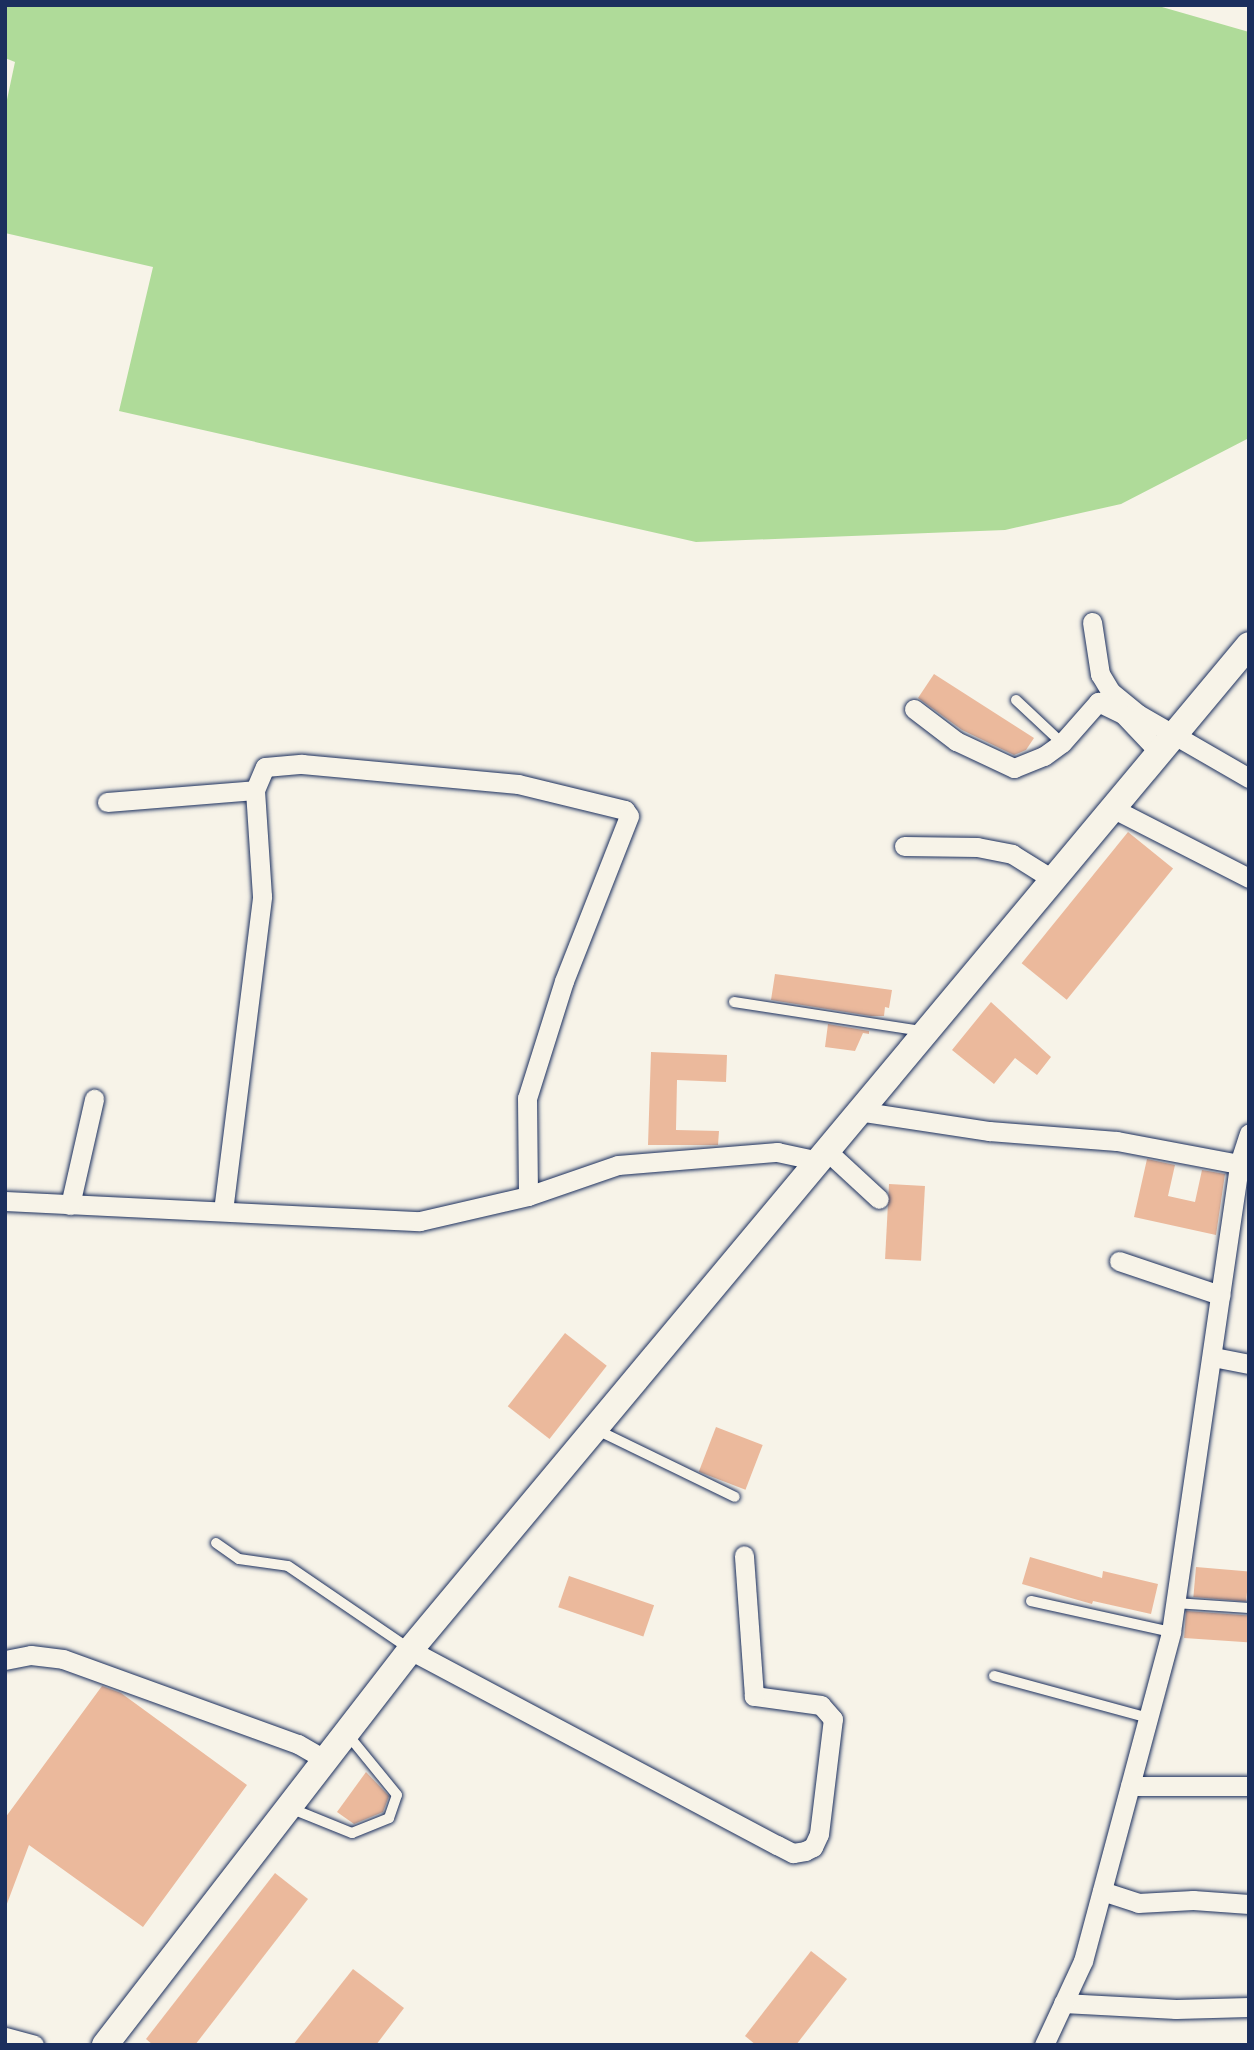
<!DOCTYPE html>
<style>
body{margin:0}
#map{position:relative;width:1254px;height:2050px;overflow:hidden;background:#f7f3e8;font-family:"Shantell Sans",sans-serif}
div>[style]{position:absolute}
.green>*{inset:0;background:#afdb99}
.building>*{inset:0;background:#ebb99c;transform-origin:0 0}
.roads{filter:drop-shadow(0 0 2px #1b2f5e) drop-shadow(0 0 2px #1b2f5e)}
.lane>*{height:10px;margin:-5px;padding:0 5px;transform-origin:5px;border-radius:5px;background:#f7f3e8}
.street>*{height:19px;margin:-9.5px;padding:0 9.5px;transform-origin:9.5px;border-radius:9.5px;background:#f7f3e8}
.secondary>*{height:26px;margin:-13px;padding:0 13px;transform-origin:13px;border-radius:13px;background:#f7f3e8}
span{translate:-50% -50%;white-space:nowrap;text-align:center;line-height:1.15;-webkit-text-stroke:7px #f7f3e8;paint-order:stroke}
.frame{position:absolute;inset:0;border:7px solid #1b2f5e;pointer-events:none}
</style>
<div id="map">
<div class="green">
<i style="clip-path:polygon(5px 5px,1155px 5px,1249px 32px,1249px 438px,1121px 504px,1005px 530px,696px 542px,119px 411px,153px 267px,5px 233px,5px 109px,15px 62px,5px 58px)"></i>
</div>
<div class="building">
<i style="clip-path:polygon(934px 674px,1034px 738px,1026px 750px,1014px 755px,962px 730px,918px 698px)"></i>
<i style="left:1128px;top:832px;width:58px;height:169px;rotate:39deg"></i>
<i style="clip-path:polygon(775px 974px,892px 990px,889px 1008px,885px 1007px,884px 1016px,871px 1016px,771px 1000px)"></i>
<i style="clip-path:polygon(991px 1002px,1051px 1057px,1037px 1075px,1015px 1058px,994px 1084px,952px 1050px)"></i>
<i style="clip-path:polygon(828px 1024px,869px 1031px,869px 1034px,863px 1033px,855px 1051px,825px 1047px)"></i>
<i style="clip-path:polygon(651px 1052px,727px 1055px,726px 1082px,677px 1080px,676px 1130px,719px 1131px,718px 1145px,648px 1145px)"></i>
<i style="clip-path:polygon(1147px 1159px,1175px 1165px,1168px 1196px,1195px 1202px,1202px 1170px,1225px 1174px,1216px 1235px,1134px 1217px)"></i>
<i style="left:889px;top:1184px;width:36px;height:75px;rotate:3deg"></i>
<i style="left:565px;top:1333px;width:53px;height:93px;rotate:38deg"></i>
<i style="left:716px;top:1427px;width:50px;height:48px;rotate:21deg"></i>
<i style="clip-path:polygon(1030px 1557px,1102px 1578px,1103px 1571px,1158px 1584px,1151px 1614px,1093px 1601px,1092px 1604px,1022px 1584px)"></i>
<i style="left:1196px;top:1567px;width:53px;height:30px;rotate:5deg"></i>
<i style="left:569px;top:1576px;width:90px;height:33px;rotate:19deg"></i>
<i style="left:1186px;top:1611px;width:63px;height:27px;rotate:4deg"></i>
<i style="clip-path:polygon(102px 1686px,121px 1693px,247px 1785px,143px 1927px,29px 1845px,5px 1909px,5px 1818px)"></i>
<i style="clip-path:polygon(366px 1772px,389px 1796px,383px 1812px,354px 1824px,337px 1812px)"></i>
<i style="clip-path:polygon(275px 1873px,308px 1899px,195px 2045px,153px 2045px,146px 2039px)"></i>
<i style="clip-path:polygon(811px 1951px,847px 1979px,796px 2045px,756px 2045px,745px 2036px)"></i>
<i style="clip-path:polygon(353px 1969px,404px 2008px,376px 2045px,293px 2045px)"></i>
</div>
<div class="roads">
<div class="lane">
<i style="left:1016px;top:700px;width:63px;rotate:43.1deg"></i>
<i style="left:734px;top:1002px;width:189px;rotate:8.8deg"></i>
<i style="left:597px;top:1430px;width:153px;rotate:25.9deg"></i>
<i style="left:216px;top:1543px;width:28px;rotate:35deg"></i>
<i style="left:239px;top:1559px;width:49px;rotate:8.1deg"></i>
<i style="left:288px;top:1566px;width:145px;rotate:34.3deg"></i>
<i style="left:1031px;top:1601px;width:143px;rotate:12.5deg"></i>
<i style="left:1175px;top:1603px;width:74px;rotate:3.9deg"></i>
<i style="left:994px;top:1676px;width:161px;rotate:15.2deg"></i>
<i style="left:290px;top:1808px;width:67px;rotate:22deg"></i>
<i style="left:352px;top:1833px;width:40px;rotate:-22deg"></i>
<i style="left:389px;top:1818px;width:24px;rotate:-71deg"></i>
<i style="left:397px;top:1795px;width:77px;rotate:-129.2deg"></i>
</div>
<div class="street">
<i style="left:1092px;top:622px;width:53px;rotate:81.3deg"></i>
<i style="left:1100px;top:674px;width:21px;rotate:59deg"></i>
<i style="left:1111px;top:692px;width:35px;rotate:39deg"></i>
<i style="left:1138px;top:714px;width:128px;rotate:30deg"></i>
<i style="left:914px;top:709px;width:53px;rotate:37.3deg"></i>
<i style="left:956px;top:741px;width:64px;rotate:25deg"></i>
<i style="left:1014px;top:768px;width:32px;rotate:-22deg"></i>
<i style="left:1044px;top:756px;width:22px;rotate:-36deg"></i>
<i style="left:1062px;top:743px;width:55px;rotate:-48.7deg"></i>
<i style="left:1098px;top:702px;width:28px;rotate:26deg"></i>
<i style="left:1123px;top:714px;width:51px;rotate:46.6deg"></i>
<i style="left:107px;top:802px;width:148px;rotate:-4.6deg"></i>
<i style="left:1112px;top:808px;width:154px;rotate:27.1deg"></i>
<i style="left:904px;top:846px;width:73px;rotate:0.8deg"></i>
<i style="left:977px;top:847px;width:36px;rotate:11deg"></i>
<i style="left:1012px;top:854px;width:47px;rotate:32deg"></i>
<i style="left:858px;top:1111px;width:133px;rotate:8.7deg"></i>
<i style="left:989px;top:1131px;width:128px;rotate:4.5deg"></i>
<i style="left:1117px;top:1141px;width:134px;rotate:10.7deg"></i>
<i style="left:828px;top:1152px;width:69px;rotate:42.7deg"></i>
<i style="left:5px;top:1201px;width:415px;rotate:2.8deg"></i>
<i style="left:420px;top:1221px;width:111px;rotate:-13deg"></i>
<i style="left:528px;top:1196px;width:95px;rotate:-19deg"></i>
<i style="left:618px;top:1165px;width:160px;rotate:-4.7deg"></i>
<i style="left:777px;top:1152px;width:43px;rotate:12.1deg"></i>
<i style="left:70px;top:1205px;width:109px;rotate:-77.2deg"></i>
<i style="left:223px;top:1211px;width:317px;rotate:-82.9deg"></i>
<i style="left:262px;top:896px;width:106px;rotate:-93.8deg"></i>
<i style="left:255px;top:790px;width:25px;rotate:-67deg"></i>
<i style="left:265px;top:767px;width:37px;rotate:-5deg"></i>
<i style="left:302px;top:764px;width:217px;rotate:5.3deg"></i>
<i style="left:518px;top:784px;width:110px;rotate:13.7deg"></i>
<i style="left:625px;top:810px;width:7px;rotate:56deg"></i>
<i style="left:629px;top:816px;width:177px;rotate:111.5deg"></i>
<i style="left:564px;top:981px;width:123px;rotate:107.5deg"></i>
<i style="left:527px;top:1098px;width:98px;rotate:89.4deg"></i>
<i style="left:1119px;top:1261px;width:107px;rotate:18.6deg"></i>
<i style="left:1213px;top:1357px;width:37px;rotate:11deg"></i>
<i style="left:410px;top:1650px;width:416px;rotate:28deg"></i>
<i style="left:777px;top:1845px;width:18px;rotate:27deg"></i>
<i style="left:793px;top:1853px;width:12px;rotate:-9deg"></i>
<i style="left:805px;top:1851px;width:9px;rotate:-27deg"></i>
<i style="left:813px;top:1847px;width:14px;rotate:-65deg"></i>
<i style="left:819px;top:1834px;width:116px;rotate:-83.1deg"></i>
<i style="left:833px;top:1719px;width:18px;rotate:-131deg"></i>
<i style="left:821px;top:1705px;width:68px;rotate:-172.3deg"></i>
<i style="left:754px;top:1696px;width:141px;rotate:-94.1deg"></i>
<i style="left:5px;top:1660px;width:26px;rotate:-11deg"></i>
<i style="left:31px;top:1655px;width:32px;rotate:7deg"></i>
<i style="left:63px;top:1659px;width:250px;rotate:19.9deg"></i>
<i style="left:298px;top:1744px;width:30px;rotate:30deg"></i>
<i style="left:1130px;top:1786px;width:119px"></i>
<i style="left:1102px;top:1891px;width:38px;rotate:18deg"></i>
<i style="left:1138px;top:1903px;width:55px;rotate:-3.1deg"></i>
<i style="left:1193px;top:1900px;width:56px;rotate:4.1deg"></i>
<i style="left:1063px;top:2003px;width:113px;rotate:3deg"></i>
<i style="left:1176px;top:2009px;width:73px;rotate:-1.6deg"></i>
<i style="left:5px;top:2037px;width:30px;rotate:15deg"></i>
<i style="left:1044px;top:2045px;width:93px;rotate:-65.1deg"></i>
<i style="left:1083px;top:1961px;width:341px;rotate:-75deg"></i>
<i style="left:1171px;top:1632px;width:473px;rotate:-81.7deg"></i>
<i style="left:1239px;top:1164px;width:32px;rotate:-72deg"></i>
</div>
<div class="secondary">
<i style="left:105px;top:2045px;width:499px;rotate:-52.3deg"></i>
<i style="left:410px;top:1650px;width:1309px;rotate:-50.14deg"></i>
</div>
</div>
<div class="frame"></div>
</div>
